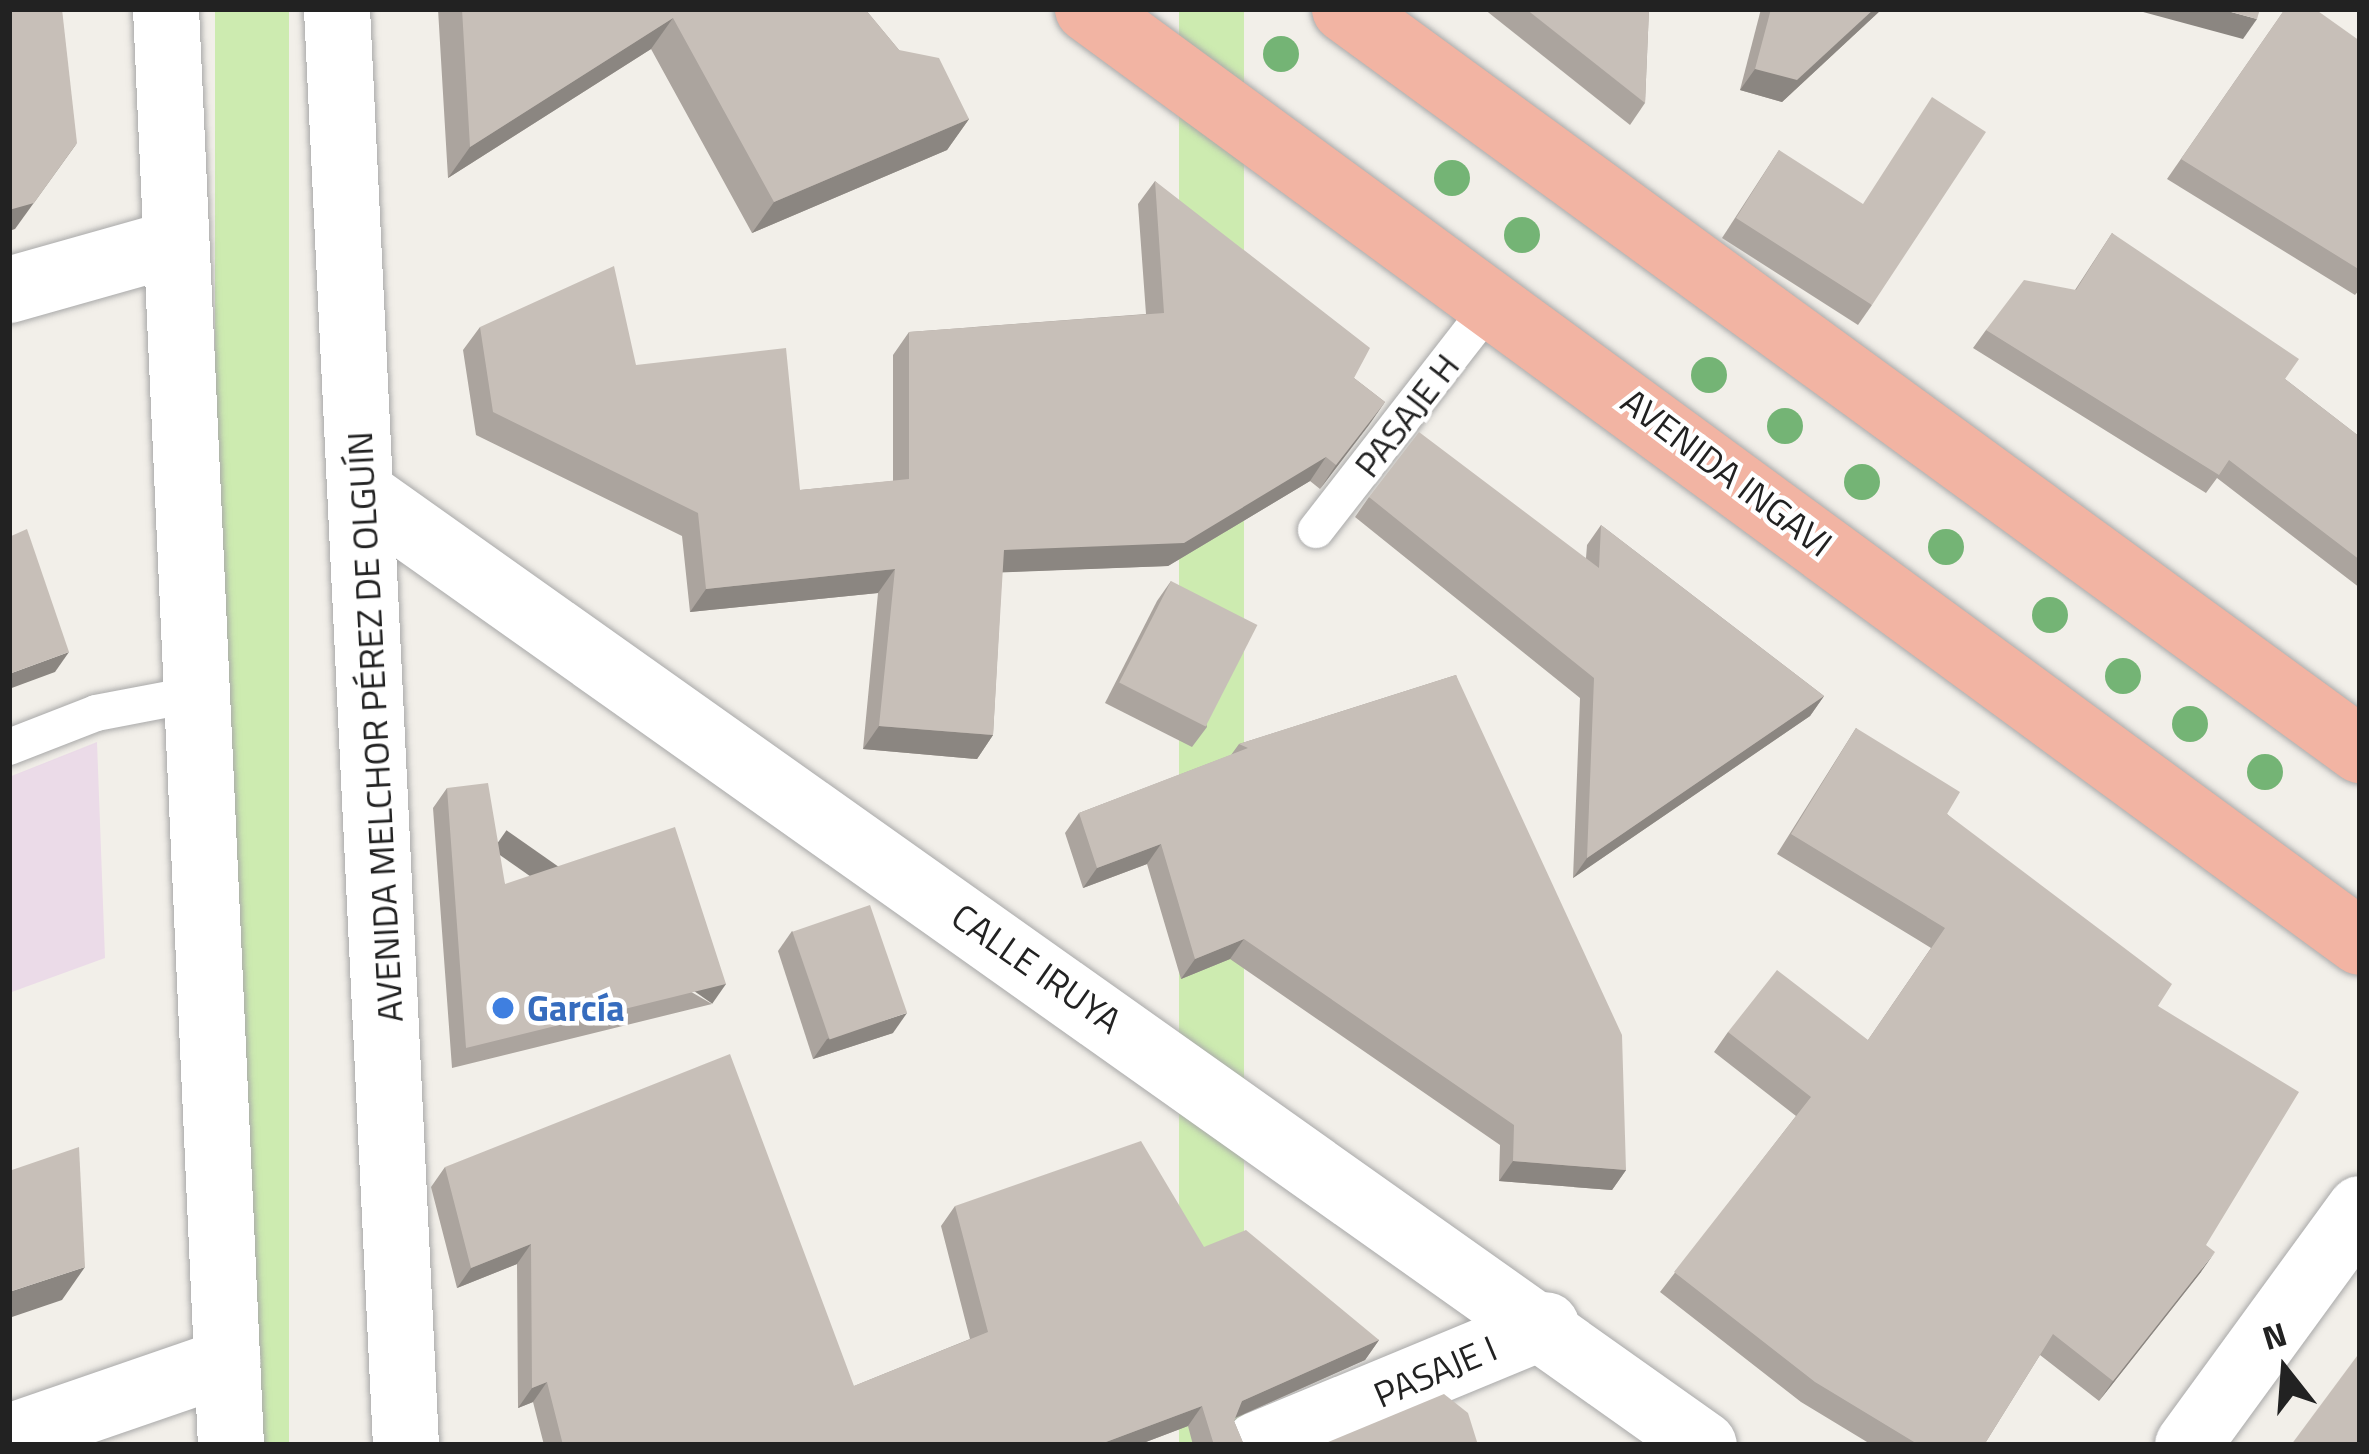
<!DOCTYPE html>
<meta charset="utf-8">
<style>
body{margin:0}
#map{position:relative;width:2369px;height:1454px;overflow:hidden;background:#f2efe9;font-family:"Titillium Web",sans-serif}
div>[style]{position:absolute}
.industrial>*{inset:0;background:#ebdbe8}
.grass>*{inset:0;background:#cdebb0;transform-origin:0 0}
.roads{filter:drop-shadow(0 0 3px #a9a9a9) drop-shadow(0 0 3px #a9a9a9)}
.service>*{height:36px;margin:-18px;padding:0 18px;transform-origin:18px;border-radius:18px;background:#fff}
.minor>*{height:66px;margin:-33px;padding:0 33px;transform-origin:33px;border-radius:33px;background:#fff}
.tertiary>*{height:66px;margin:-33px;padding:0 33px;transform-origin:33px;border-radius:33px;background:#fff}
.trunk>*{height:66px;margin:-33px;padding:0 33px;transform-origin:33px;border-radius:33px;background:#f2b4a3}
.trees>*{width:36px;height:36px;margin:-18px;border-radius:50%;background:#74b475}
.wall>*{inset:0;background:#aba49e}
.shaded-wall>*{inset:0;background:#8b8681;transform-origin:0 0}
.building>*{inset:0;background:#c7bfb8;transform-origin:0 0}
.dots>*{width:33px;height:33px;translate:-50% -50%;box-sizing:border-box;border:6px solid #fff;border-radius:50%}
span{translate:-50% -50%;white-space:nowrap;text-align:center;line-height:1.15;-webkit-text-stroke:9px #fff;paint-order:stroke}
.street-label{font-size:36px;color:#222}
.shop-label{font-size:36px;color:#366cbe;font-weight:700}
.left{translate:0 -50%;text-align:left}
.frame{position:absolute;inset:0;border:12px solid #222;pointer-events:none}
.north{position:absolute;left:2225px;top:1310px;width:120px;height:120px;-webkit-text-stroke:9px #fff;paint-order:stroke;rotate:343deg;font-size:33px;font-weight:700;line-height:48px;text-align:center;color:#222}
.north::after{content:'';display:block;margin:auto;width:42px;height:54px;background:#222;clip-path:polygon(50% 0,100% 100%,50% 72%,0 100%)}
</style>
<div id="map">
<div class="industrial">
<i style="clip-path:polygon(97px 742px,105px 958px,9px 993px,9px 777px)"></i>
</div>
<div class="grass">
<i style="left:215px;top:9px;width:74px;height:1437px"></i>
<i style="left:1179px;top:9px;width:65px;height:1464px"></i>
</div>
<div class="roads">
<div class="service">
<i style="left:1316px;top:530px;width:291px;rotate:-52.1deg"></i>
<i style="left:9px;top:747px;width:93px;rotate:-21.3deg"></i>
<i style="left:96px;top:713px;width:102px;rotate:-10.8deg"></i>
</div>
<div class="minor">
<i style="left:9px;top:290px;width:173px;rotate:-15.8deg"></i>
<i style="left:365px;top:496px;width:1641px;rotate:35.33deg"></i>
<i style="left:9px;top:1437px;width:231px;rotate:-19deg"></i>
<i style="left:1257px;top:1445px;width:313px;rotate:-22.5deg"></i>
<i style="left:2188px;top:1445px;width:292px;rotate:-53.9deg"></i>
</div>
<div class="tertiary">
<i style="left:166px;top:9px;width:1437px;rotate:87.41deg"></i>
<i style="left:337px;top:9px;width:1438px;rotate:87.25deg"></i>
</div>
<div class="trunk">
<i style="left:1088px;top:9px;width:1577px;rotate:36.26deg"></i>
<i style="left:1345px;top:9px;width:1257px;rotate:36.13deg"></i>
</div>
</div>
<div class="trees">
<i style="left:1281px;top:54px"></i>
<i style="left:1452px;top:178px"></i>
<i style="left:1522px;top:235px"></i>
<i style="left:1709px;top:375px"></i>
<i style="left:1785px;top:426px"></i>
<i style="left:1862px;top:482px"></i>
<i style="left:1946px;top:547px"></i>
<i style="left:2050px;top:615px"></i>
<i style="left:2123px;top:676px"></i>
<i style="left:2190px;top:724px"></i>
<i style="left:2265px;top:772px"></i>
</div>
<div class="wall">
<i style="clip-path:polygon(438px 9px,865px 9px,899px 50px,969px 119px,947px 150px,752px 233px,651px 49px,448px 178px)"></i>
<i style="clip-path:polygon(1484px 9px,1649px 9px,1645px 103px,1630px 125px)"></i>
<i style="clip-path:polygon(1761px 9px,1882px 9px,1782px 102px,1740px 90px)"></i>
<i style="clip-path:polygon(2285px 9px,2360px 41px,2360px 289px,2355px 295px,2167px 179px)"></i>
<i style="clip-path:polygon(1779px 150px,1872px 305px,1858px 325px,1722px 238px)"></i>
<i style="clip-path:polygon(1155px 181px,1354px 378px,1385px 402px,1320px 489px,1310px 481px,1168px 566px,1002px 572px,993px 735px,977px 759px,863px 749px,878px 593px,690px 612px,682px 536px,476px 435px,463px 350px,480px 327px,636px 365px,800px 490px,893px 481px,893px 355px,909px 332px,1146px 314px,1138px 204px)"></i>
<i style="clip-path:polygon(2112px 233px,2285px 379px,2360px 437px,2360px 588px,2217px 478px,2206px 493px,1973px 348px,1986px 330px,2075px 290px)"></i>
<i style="clip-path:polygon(1369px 497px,1586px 558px,1587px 545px,1601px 525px,1824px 696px,1810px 716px,1573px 878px,1580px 698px,1355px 517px)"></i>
<i style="clip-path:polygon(1171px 581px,1207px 727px,1192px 747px,1105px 703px,1157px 601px)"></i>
<i style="clip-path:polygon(1456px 675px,1626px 1170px,1612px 1190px,1499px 1181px,1500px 1145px,1230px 959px,1181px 979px,1147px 864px,1083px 888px,1065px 833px,1079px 813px,1231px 755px,1239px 744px)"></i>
<i style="clip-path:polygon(1856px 728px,1947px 814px,2158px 1006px,2206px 1245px,2201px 1272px,2099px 1401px,2040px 1355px,1984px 1445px,1872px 1445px,1801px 1402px,1660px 1292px,1796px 1116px,1714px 1052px,1728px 1032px,1868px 1040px,1931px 948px,1777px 854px)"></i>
<i style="clip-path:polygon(447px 788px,505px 884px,712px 1004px,452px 1068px,433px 808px)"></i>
<i style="clip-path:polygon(792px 931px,893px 1033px,813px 1059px,778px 951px)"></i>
<i style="clip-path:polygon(445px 1167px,854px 1386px,970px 1339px,941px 1226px,955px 1206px,1204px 1247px,1379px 1340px,1365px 1360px,1235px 1418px,1234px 1421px,1244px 1445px,1193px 1445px,1188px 1426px,1138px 1445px,544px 1445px,533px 1402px,518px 1408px,517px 1264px,457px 1288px,431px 1187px)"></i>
</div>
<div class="shaded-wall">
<i style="clip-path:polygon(1874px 9px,1882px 9px,1782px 102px,1740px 90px,1755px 69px)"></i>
<i style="clip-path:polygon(2132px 9px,2220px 9px,2257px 19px,2243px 39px)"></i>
<i style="clip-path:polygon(673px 18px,651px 49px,448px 178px,470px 147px)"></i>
<i style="clip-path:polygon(969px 119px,947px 150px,752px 233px,774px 202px)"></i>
<i style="clip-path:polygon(77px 143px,15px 229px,9px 231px,9px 210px)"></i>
<i style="clip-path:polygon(1385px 402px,1369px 425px,1320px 489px,1336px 465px)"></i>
<i style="clip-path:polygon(1326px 457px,1310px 481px,1168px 566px,987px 573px,1004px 550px)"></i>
<i style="clip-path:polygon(895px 569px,878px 593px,690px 612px,706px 589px)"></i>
<i style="clip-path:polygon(69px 652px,55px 672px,9px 689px,9px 674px)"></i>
<i style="clip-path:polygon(1824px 696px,1810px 716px,1573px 878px,1587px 858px)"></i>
<i style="clip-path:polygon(879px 726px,993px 735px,977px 759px,863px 749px)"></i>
<i style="clip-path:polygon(1161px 844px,1147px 864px,1083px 888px,1097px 868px)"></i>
<i style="clip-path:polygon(1244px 939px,1230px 959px,1181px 979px,1195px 959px)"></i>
<i style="left:726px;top:984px;width:24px;height:268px;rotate:125deg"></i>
<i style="clip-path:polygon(907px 1013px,893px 1033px,813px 1059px,827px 1039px)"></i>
<i style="clip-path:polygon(1513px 1161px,1626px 1170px,1612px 1190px,1499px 1181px)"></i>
<i style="clip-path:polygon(531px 1244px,517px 1264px,457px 1288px,471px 1268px)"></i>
<i style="clip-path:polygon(2215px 1252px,2201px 1272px,2099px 1401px,2113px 1381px)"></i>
<i style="clip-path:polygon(85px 1267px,62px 1300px,9px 1318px,9px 1292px)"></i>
<i style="clip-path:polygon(1379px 1340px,1365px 1360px,1228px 1421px,1242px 1401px)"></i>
<i style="clip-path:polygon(547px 1382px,533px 1402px,518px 1408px,532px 1388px)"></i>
<i style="clip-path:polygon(1202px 1406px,1188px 1426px,1138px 1445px,1098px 1445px)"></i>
</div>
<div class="building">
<i style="clip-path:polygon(9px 9px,62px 9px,77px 143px,34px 203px,9px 210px)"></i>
<i style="clip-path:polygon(462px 9px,865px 9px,899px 50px,939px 58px,969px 119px,774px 202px,673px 18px,470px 147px)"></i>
<i style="clip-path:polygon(1526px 9px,1649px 9px,1645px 103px)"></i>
<i style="clip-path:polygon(1771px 9px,1874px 9px,1797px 80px,1755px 69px)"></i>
<i style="clip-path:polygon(2220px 9px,2260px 9px,2257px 19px)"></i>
<i style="clip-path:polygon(2285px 9px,2315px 9px,2360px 41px,2360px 270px,2181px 159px)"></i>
<i style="clip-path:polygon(1932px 97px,1986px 132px,1872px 305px,1736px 218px,1779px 150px,1863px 204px)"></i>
<i style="clip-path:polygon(1155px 181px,1370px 348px,1354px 378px,1385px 402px,1336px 465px,1326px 457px,1184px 543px,1004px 550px,993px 735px,879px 726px,895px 569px,706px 589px,698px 513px,493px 412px,480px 327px,614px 266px,636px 365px,786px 348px,800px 490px,909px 479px,909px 332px,1164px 313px)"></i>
<i style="clip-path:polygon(2112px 233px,2299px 359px,2285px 379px,2360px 437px,2360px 560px,2229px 460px,2219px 475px,1986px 330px,2024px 280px,2076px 290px)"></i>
<i style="clip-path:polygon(1419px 432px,1599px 568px,1601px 525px,1824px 696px,1587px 858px,1594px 678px,1369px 497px)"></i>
<i style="clip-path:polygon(27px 529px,69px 652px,9px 674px,9px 537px)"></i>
<i style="left:1171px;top:581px;width:97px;height:114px;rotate:27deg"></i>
<i style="clip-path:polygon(1456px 675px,1622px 1035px,1626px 1170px,1513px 1161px,1514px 1125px,1244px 939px,1195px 959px,1161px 844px,1097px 868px,1079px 813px,1248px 748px,1239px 744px)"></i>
<i style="clip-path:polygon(1856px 728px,1960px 792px,1947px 814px,2172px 984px,2158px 1006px,2299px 1092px,2206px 1245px,2215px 1252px,2113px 1381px,2053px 1334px,1984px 1445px,1919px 1445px,1815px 1382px,1674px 1272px,1811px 1097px,1728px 1032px,1777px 970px,1868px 1040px,1945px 928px,1791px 834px)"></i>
<i style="clip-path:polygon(488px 783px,505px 884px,675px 827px,726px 984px,466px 1048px,447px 788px)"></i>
<i style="left:870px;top:905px;width:114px;height:82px;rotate:71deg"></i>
<i style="clip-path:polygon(730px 1054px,854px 1386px,988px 1332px,955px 1206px,1141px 1141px,1204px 1247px,1246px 1230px,1379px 1340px,1242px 1401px,1234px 1421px,1244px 1445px,1214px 1445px,1202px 1406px,1098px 1445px,563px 1445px,547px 1382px,532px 1388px,531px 1244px,471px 1268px,445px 1167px)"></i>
<i style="clip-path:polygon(79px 1147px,85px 1267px,9px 1292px,9px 1171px)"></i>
<i style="clip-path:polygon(2360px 1352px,2360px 1445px,2291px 1445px)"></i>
<i style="clip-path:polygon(1444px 1394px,1468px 1413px,1478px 1445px,1321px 1445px)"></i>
</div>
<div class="dots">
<i style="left:503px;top:1008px;background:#3f7fe0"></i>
</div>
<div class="street-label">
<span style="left:1406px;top:415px;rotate:-52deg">PASAJE H</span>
<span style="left:1727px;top:472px;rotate:37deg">AVENIDA INGAVI</span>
<span style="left:374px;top:727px;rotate:-93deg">AVENIDA MELCHOR PÉREZ DE OLGUÍN</span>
<span style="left:1037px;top:968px;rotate:35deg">CALLE IRUYA</span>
<span style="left:1435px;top:1371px;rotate:-23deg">PASAJE I</span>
</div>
<div class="shop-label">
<span class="left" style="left:527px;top:1008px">García</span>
</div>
<div class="frame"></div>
<div class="north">N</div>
</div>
